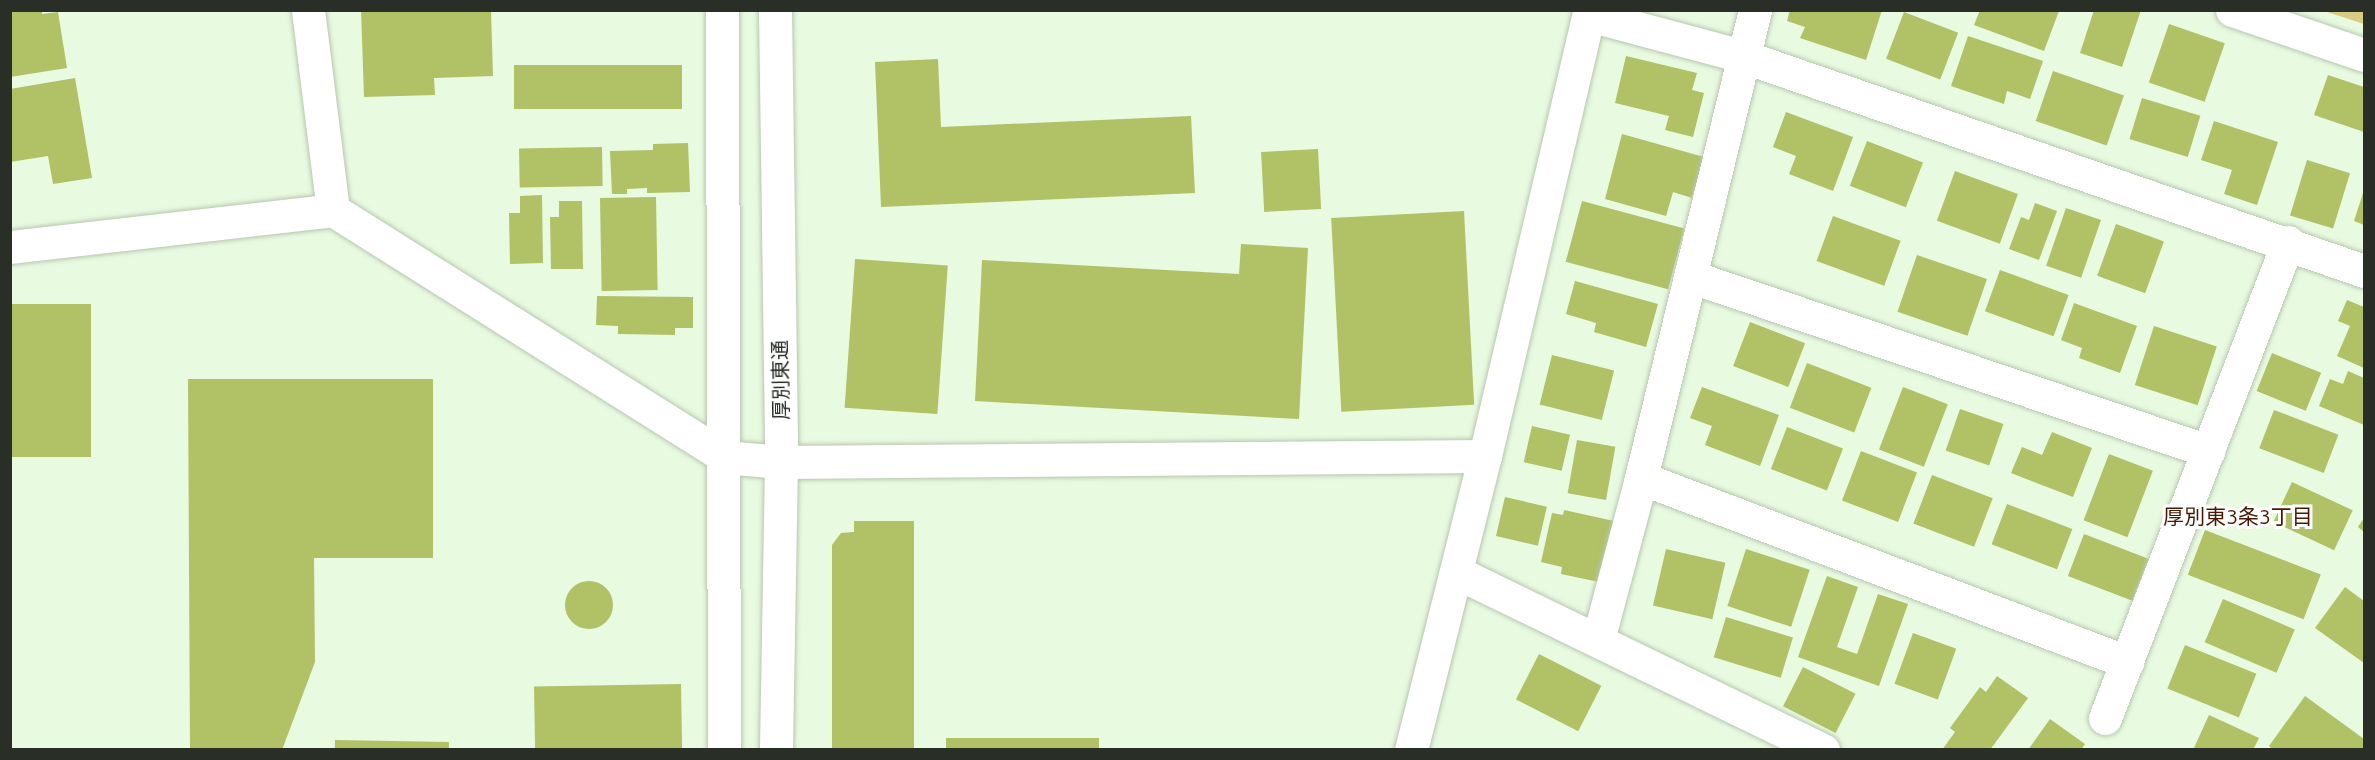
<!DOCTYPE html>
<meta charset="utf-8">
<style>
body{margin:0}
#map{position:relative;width:2375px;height:760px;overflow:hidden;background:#e8fae0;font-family:Ubuntu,"Noto Sans JP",sans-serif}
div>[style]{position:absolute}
.green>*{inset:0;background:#d8cb84}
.building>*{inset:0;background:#b0c166;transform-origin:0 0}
.round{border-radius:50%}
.roads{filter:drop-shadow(0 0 2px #b6c7af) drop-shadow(0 0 2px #b6c7af)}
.minor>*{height:33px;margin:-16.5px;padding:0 16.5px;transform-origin:16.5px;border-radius:16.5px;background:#fff}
.tertiary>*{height:33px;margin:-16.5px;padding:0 16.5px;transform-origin:16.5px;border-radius:16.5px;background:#fff}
span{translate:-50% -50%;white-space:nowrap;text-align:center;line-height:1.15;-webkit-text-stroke:6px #fff;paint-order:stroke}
.street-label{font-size:20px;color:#292f26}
.neighbourhood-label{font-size:21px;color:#491903}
.frame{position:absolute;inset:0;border:12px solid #292f26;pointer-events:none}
</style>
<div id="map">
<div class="green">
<i style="clip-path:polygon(2324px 11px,2364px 11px,2364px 24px)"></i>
</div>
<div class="building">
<i style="clip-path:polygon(10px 10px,42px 10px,42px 14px,58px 12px,67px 68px,10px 77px)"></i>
<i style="clip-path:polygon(361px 10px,491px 10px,493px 76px,434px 78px,435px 95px,364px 97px)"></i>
<i style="clip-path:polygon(1790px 10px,1882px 10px,1866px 60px,1800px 38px,1805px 27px,1787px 21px)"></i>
<i style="clip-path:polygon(1980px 10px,2057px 10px,2059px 11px,2044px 51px,1974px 25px)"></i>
<i style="clip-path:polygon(2094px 10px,2141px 10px,2122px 67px,2080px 53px)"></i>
<i style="left:1904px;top:12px;width:58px;height:50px;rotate:21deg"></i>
<i style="left:2169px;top:24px;width:59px;height:62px;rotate:19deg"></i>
<i style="clip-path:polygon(1968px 36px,2043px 61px,2030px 99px,2007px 91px,2004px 104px,1951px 86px)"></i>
<i style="clip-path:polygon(1626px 56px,1697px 73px,1692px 90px,1704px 93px,1693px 137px,1665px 130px,1669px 116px,1615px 103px)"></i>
<i style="clip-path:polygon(938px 59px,941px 127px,1191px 116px,1195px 193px,881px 207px,875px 62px)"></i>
<i style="left:682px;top:65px;width:44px;height:168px;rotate:90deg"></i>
<i style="left:2053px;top:71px;width:75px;height:53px;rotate:19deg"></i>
<i style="clip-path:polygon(2328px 75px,2364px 87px,2364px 132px,2314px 115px)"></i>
<i style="clip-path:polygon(75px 78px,92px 178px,53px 184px,48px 156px,10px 162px,10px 89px)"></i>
<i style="left:2142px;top:98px;width:61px;height:43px;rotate:17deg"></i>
<i style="clip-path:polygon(1786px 112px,1853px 137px,1833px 191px,1789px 174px,1796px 156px,1773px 147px)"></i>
<i style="clip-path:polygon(2214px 121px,2278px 142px,2257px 205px,2224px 194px,2232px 170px,2201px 160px)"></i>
<i style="clip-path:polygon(1622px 134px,1704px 157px,1692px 198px,1673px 192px,1666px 216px,1605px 199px)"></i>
<i style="left:1867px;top:141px;width:60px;height:48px;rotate:21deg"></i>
<i style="clip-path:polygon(688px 143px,690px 192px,647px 193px,647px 188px,627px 189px,627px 194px,612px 194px,610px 151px,653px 150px,653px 144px)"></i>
<i style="left:602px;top:147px;width:39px;height:83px;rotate:89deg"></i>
<i style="left:1318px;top:149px;width:60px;height:57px;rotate:87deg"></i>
<i style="left:2307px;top:160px;width:45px;height:58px;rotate:17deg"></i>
<i style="left:1955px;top:171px;width:67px;height:53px;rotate:20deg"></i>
<i style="clip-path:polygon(2364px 190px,2364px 225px,2354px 221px)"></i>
<i style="clip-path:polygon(542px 195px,543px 263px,510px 264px,509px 213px,520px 213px,520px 196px)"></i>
<i style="left:656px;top:197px;width:93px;height:56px;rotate:89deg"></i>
<i style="clip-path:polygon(559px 201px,582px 201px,583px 269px,551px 269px,550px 217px,559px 217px)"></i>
<i style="left:1582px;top:201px;width:106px;height:63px;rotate:15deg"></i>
<i style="clip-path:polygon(2035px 203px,2057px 211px,2039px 260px,2009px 249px,2021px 217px,2029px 220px)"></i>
<i style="left:2066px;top:208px;width:37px;height:61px;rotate:19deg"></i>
<i style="left:1464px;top:211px;width:194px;height:133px;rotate:87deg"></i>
<i style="left:1833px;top:216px;width:72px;height:48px;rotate:20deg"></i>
<i style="left:2116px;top:224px;width:51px;height:55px;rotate:20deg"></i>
<i style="clip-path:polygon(1241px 244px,1308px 248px,1299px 419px,975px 401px,982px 260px,1239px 274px)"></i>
<i style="left:1917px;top:255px;width:74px;height:60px;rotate:19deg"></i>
<i style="left:855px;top:259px;width:93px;height:149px;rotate:4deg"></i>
<i style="left:2000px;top:270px;width:73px;height:44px;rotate:20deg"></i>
<i style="clip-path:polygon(1575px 281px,1658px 304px,1646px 347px,1594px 332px,1596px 323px,1566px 314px)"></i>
<i style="clip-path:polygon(597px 296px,693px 297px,693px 328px,675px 328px,675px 335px,618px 334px,618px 326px,596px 325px)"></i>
<i style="clip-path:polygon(2347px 300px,2364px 307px,2364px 368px,2337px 356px,2350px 326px,2338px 321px)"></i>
<i style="clip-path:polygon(2074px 303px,2137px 326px,2120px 373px,2079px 358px,2082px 348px,2061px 340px)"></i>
<i style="left:10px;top:304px;width:81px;height:153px"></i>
<i style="left:1750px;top:322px;width:59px;height:47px;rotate:21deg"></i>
<i style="left:2154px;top:326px;width:66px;height:62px;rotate:18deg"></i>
<i style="left:2272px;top:353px;width:53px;height:41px;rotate:22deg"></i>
<i style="left:1552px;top:355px;width:64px;height:51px;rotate:14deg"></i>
<i style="left:1807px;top:363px;width:69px;height:48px;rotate:21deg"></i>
<i style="clip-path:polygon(2348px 371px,2364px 378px,2364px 425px,2319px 406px,2330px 379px,2343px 384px)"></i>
<i style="clip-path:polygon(188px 379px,433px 379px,433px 558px,314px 558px,315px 662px,282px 750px,190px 750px)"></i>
<i style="clip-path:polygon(1702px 387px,1779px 415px,1760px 466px,1705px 445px,1712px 426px,1690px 418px)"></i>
<i style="left:1903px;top:387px;width:48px;height:67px;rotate:21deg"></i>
<i style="left:1960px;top:409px;width:46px;height:44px;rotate:19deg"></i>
<i style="left:2274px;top:410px;width:69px;height:41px;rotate:21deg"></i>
<i style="left:1532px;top:426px;width:39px;height:37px;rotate:13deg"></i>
<i style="left:1787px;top:427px;width:60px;height:45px;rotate:21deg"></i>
<i style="clip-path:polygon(2052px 432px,2092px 448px,2073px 497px,2011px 473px,2022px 447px,2042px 455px)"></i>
<i style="left:1577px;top:440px;width:39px;height:54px;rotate:10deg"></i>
<i style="left:1861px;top:451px;width:60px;height:53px;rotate:21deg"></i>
<i style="left:2109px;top:454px;width:47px;height:71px;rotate:21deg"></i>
<i style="left:1932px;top:475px;width:65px;height:52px;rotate:21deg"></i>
<i style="left:2292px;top:482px;width:67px;height:44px;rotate:25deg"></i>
<i style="left:1505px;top:497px;width:43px;height:40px;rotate:13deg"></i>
<i style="left:2007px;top:504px;width:70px;height:43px;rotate:21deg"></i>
<i style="clip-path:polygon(1564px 510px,1614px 521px,1599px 582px,1561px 574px,1562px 567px,1541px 562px,1552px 513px,1563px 515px)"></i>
<i style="clip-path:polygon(2364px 518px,2364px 532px,2358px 527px)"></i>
<i style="clip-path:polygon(854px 521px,914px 521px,914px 750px,832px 750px,832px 545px,841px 533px,854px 532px)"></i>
<i style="left:2205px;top:530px;width:124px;height:48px;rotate:21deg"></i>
<i style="left:2084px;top:534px;width:69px;height:45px;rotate:21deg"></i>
<i style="left:1666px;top:549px;width:61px;height:58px;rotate:13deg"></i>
<i style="left:1746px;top:549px;width:67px;height:60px;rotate:18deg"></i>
<i style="clip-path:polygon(1827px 576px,1858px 587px,1837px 647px,1857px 654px,1878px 594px,1908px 604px,1879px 686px,1798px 657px)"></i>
<i class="round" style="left:565px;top:581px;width:48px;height:48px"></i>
<i style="clip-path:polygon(2345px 587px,2364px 601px,2364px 663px,2315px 628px)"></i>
<i style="left:2223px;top:599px;width:78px;height:47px;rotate:23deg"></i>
<i style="left:1726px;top:617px;width:70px;height:42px;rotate:17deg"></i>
<i style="left:1913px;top:633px;width:46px;height:54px;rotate:20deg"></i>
<i style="left:2185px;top:645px;width:77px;height:47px;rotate:22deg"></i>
<i style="left:1539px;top:654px;width:70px;height:51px;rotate:27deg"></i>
<i style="left:1803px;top:667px;width:59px;height:44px;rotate:27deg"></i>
<i style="clip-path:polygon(1997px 676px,2028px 698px,1990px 750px,1942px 750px,1955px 732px,1950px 728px,1980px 687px,1986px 692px)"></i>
<i style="left:681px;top:684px;width:66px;height:147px;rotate:89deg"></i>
<i style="clip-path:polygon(2305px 696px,2364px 739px,2364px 750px,2273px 750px,2269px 746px)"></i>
<i style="clip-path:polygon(2209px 715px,2259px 738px,2253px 750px,2193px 750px)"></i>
<i style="clip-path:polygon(2050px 719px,2085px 744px,2081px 750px,2028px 750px)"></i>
<i style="left:946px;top:738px;width:153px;height:12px"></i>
<i style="left:335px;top:740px;width:114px;height:10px;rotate:1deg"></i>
</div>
<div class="roads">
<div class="minor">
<i style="left:2232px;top:10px;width:139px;rotate:18.8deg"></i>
<i style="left:1589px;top:15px;width:158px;rotate:15deg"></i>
<i style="left:1742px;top:56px;width:658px;rotate:19.07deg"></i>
<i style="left:1692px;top:277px;width:545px;rotate:18.63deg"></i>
<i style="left:1641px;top:478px;width:520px;rotate:20.74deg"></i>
<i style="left:1456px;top:572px;width:408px;rotate:25.9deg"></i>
<i style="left:1598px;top:640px;width:168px;rotate:-75.1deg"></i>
<i style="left:1641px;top:478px;width:482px;rotate:-76.3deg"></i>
<i style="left:2105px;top:718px;width:510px;rotate:-68.97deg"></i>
</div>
<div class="tertiary">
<i style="left:308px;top:10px;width:202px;rotate:82.9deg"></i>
<i style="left:333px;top:210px;width:463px;rotate:32.2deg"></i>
<i style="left:725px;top:457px;width:56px;rotate:5.1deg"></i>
<i style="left:781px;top:462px;width:704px;rotate:-0.49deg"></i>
<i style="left:722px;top:10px;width:740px;rotate:89.85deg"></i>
<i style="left:775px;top:10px;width:452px;rotate:89.2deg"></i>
<i style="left:781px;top:462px;width:288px;rotate:91deg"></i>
<i style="left:10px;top:247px;width:325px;rotate:-6.5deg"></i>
<i style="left:1411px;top:750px;width:303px;rotate:-75.9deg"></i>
<i style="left:1485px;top:456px;width:458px;rotate:-76.8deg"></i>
</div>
</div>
<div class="street-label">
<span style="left:780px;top:380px;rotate:-91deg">厚別東通</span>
</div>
<div class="neighbourhood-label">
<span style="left:2238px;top:516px">厚別東3条3丁目</span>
</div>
<div class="frame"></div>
</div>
